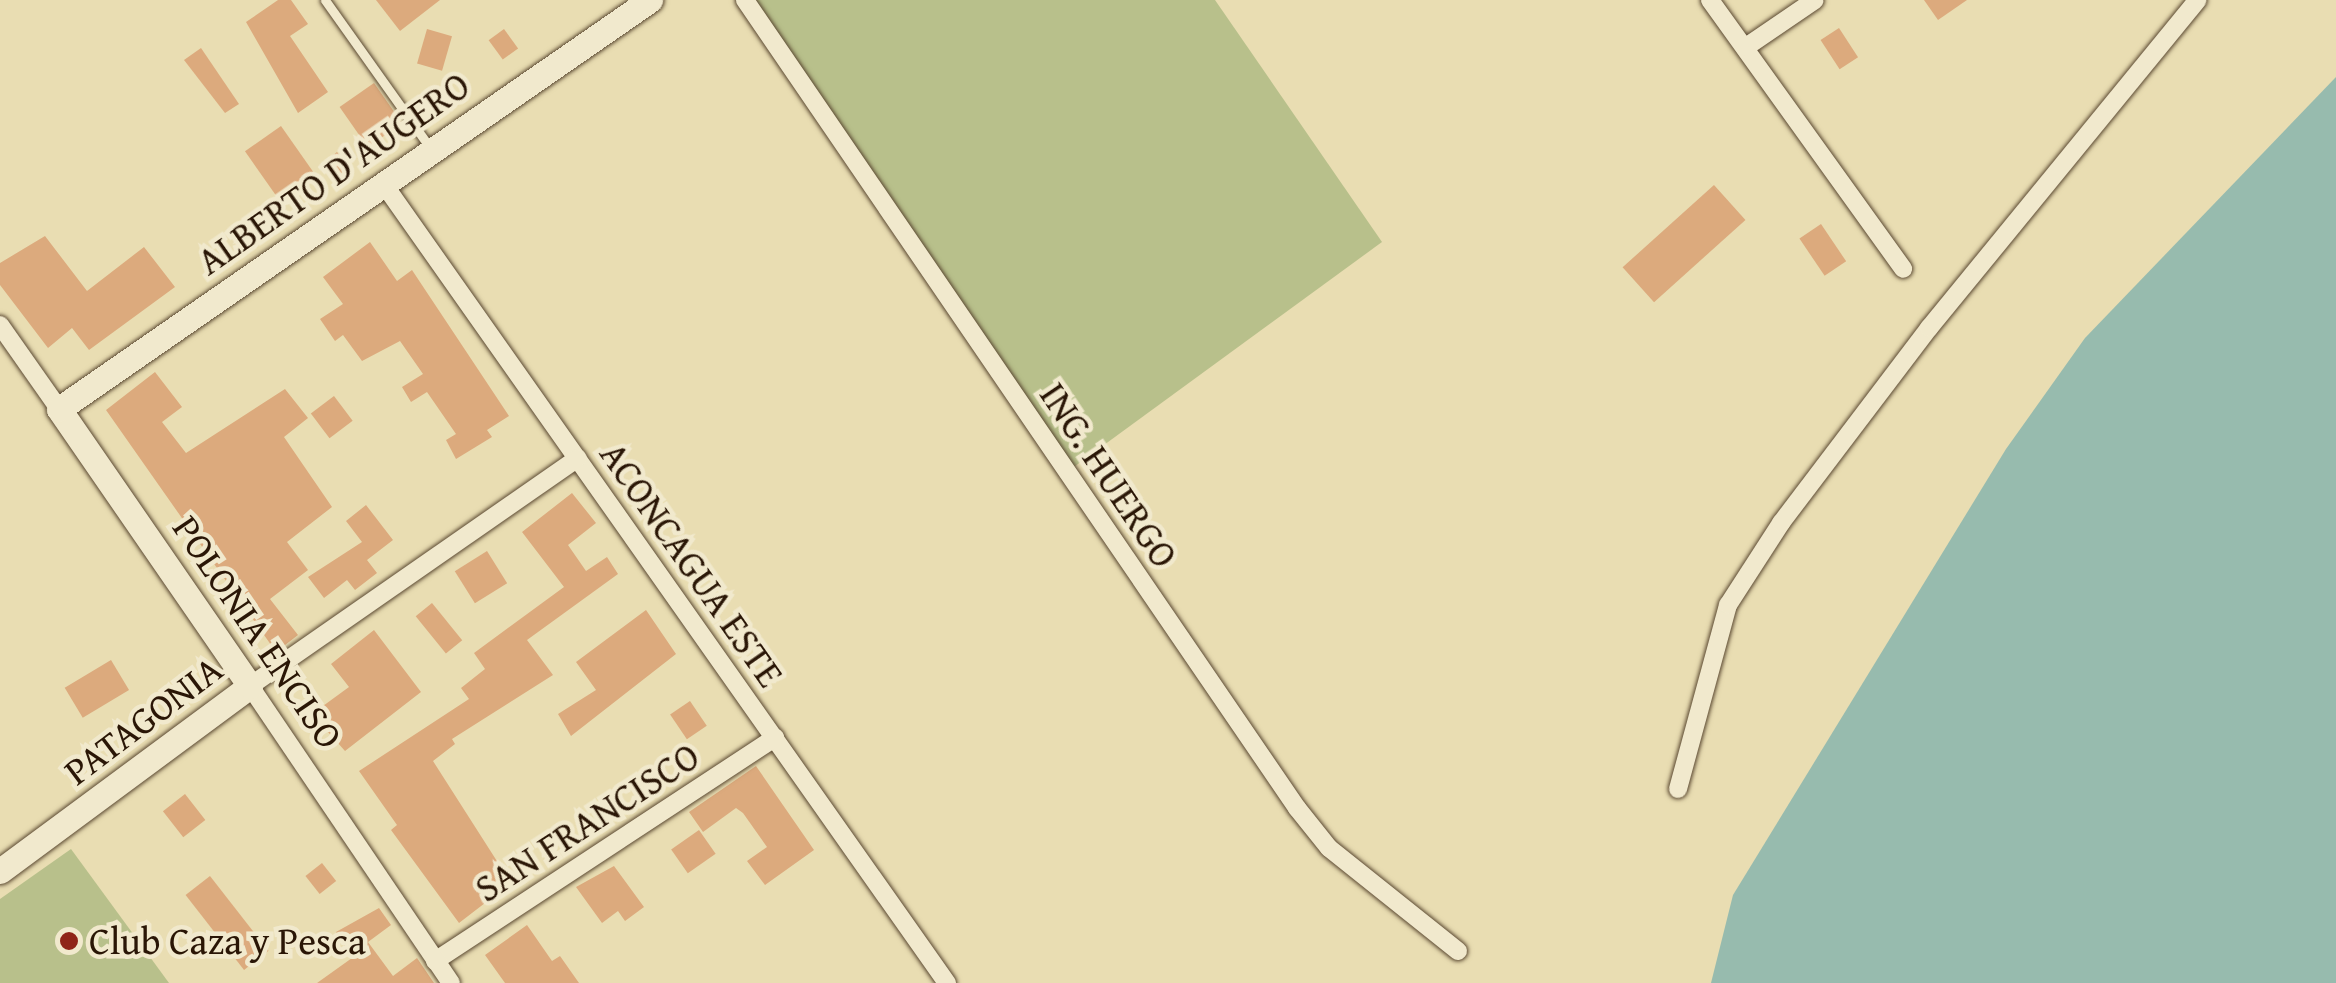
<!DOCTYPE html>
<style>
body{margin:0}
#map{position:relative;width:2336px;height:983px;overflow:hidden;background:#e9ddb2;font-family:"Gentium Book Plus",serif}
div>[style]{position:absolute}
.green>*{inset:0;background:#b8c08b}
.water>*{inset:0;background:#97bbae}
.building>*{inset:0;background:#dcaa7d;transform-origin:0 0}
.roads{filter:drop-shadow(0 0 2px #5a4831) drop-shadow(0 0 2px #5a4831)}
.service>*{height:9px;margin:-4.5px;padding:0 4.5px;transform-origin:4.5px;border-radius:4.5px;background:#f1e9cd}
.minor>*{height:18px;margin:-9px;padding:0 9px;transform-origin:9px;border-radius:9px;background:#f1e9cd}
.secondary>*{height:25px;margin:-12.5px;padding:0 12.5px;transform-origin:12.5px;border-radius:12.5px;background:#f1e9cd}
.dots>*{width:28px;height:28px;translate:-50% -50%;box-sizing:border-box;border:5px solid #f1e9cd;border-radius:50%}
span{translate:-50% -50%;white-space:nowrap;text-align:center;line-height:1.15;-webkit-text-stroke:9px #f1e9cd;paint-order:stroke}
.street-label{font-size:38px;color:#2a1606}
.poi-label{font-size:38px;color:#2a1606}
.left{translate:0 -50%;text-align:left}
</style>
<div id="map">
<div class="green">
<i style="clip-path:polygon(745px 0,1215px 0,1382px 242px,1067px 472px)"></i>
<i style="clip-path:polygon(71px 849px,169px 983px,0 983px,0 899px)"></i>
</div>
<div class="water">
<i style="clip-path:polygon(2336px 77px,2336px 983px,1711px 983px,1733px 895px,2006px 449px,2085px 338px)"></i>
</div>
<div class="building">
<i style="clip-path:polygon(278px 0,291px 0,308px 24px,290px 36px,328px 92px,298px 113px,246px 22px)"></i>
<i style="clip-path:polygon(376px 0,440px 0,400px 31px)"></i>
<i style="clip-path:polygon(1924px 0,1967px 0,1938px 20px)"></i>
<i style="left:1839px;top:28px;width:35px;height:22px;rotate:57deg"></i>
<i style="left:427px;top:29px;width:26px;height:36px;rotate:16deg"></i>
<i style="left:504px;top:29px;width:24px;height:19px;rotate:54deg"></i>
<i style="clip-path:polygon(201px 48px,239px 104px,225px 113px,184px 60px)"></i>
<i style="left:374px;top:83px;width:49px;height:42px;rotate:55deg"></i>
<i style="left:281px;top:126px;width:56px;height:44px;rotate:55deg"></i>
<i style="left:337px;top:152px;width:19px;height:21px;rotate:51deg"></i>
<i style="left:1714px;top:185px;width:47px;height:123px;rotate:48deg"></i>
<i style="left:1821px;top:224px;width:45px;height:26px;rotate:56deg"></i>
<i style="clip-path:polygon(45px 236px,87px 291px,144px 247px,175px 287px,89px 350px,72px 328px,48px 348px,0 285px,0 263px)"></i>
<i style="clip-path:polygon(370px 242px,397px 281px,412px 270px,509px 416px,487px 430px,492px 437px,456px 459px,446px 440px,456px 434px,427px 392px,411px 402px,402px 387px,423px 374px,400px 341px,362px 361px,343px 335px,335px 341px,320px 319px,343px 304px,323px 277px)"></i>
<i style="clip-path:polygon(155px 372px,182px 407px,162px 422px,186px 453px,285px 389px,308px 418px,284px 437px,332px 507px,287px 542px,308px 570px,270px 599px,298px 635px,276px 652px,106px 410px)"></i>
<i style="left:334px;top:396px;width:31px;height:29px;rotate:53deg"></i>
<i style="clip-path:polygon(572px 493px,596px 523px,568px 545px,586px 571px,607px 557px,618px 574px,527px 640px,553px 675px,452px 739px,455px 744px,433px 761px,511px 883px,459px 923px,391px 830px,397px 825px,359px 771px,469px 699px,461px 688px,485px 669px,474px 653px,564px 587px,522px 532px)"></i>
<i style="clip-path:polygon(366px 505px,393px 540px,367px 560px,377px 573px,355px 590px,347px 580px,324px 598px,308px 577px,362px 542px,346px 521px)"></i>
<i style="left:487px;top:551px;width:38px;height:38px;rotate:58deg"></i>
<i style="left:432px;top:603px;width:48px;height:21px;rotate:51deg"></i>
<i style="clip-path:polygon(646px 610px,676px 654px,571px 736px,558px 714px,596px 690px,576px 662px)"></i>
<i style="clip-path:polygon(374px 630px,421px 692px,345px 751px,312px 714px,349px 687px,331px 664px)"></i>
<i style="left:111px;top:660px;width:35px;height:54px;rotate:59deg"></i>
<i style="left:690px;top:701px;width:30px;height:24px;rotate:56deg"></i>
<i style="clip-path:polygon(756px 766px,814px 850px,765px 885px,747px 861px,767px 847px,743px 813px,736px 808px,703px 832px,689px 812px)"></i>
<i style="left:185px;top:794px;width:33px;height:28px;rotate:52deg"></i>
<i style="left:699px;top:830px;width:29px;height:34px;rotate:55deg"></i>
<i style="left:322px;top:863px;width:23px;height:21px;rotate:52deg"></i>
<i style="clip-path:polygon(614px 866px,644px 907px,625px 921px,618px 911px,602px 923px,576px 887px)"></i>
<i style="left:210px;top:876px;width:95px;height:31px;rotate:52deg"></i>
<i style="clip-path:polygon(379px 908px,391px 925px,368px 942px,393px 976px,417px 958px,434px 983px,317px 983px,352px 958px,336px 932px)"></i>
<i style="clip-path:polygon(527px 925px,552px 961px,560px 956px,579px 983px,505px 983px,485px 955px)"></i>
</div>
<div class="roads">
<div class="service">
<i style="left:325px;top:0;width:181px;rotate:54.6deg"></i>
</div>
<div class="minor">
<i style="left:745px;top:0;width:979px;rotate:55.66deg"></i>
<i style="left:1297px;top:808px;width:51px;rotate:51.3deg"></i>
<i style="left:1329px;top:848px;width:165px;rotate:38.6deg"></i>
<i style="left:1710px;top:0;width:331px;rotate:54.3deg"></i>
<i style="left:1746px;top:47px;width:83px;rotate:-34.3deg"></i>
<i style="left:383px;top:183px;width:979px;rotate:54.82deg"></i>
<i style="left:0;top:325px;width:103px;rotate:54.9deg"></i>
<i style="left:1678px;top:789px;width:191px;rotate:-74.8deg"></i>
<i style="left:1728px;top:605px;width:98px;rotate:-57.1deg"></i>
<i style="left:1781px;top:523px;width:245px;rotate:-52.8deg"></i>
<i style="left:1929px;top:328px;width:424px;rotate:-50.7deg"></i>
<i style="left:435px;top:961px;width:407px;rotate:-33.3deg"></i>
<i style="left:451px;top:983px;width:359px;rotate:-124.1deg"></i>
<i style="left:250px;top:686px;width:399px;rotate:-34.8deg"></i>
</div>
<div class="secondary">
<i style="left:0;top:871px;width:311px;rotate:-36.5deg"></i>
<i style="left:250px;top:686px;width:336px;rotate:-124.6deg"></i>
<i style="left:59px;top:409px;width:719px;rotate:-34.69deg"></i>
</div>
</div>
<div class="dots">
<i style="left:69px;top:941px;background:#8f2418"></i>
</div>
<div class="street-label">
<span style="left:333px;top:173px;rotate:-35deg">ALBERTO D'AUGERO</span>
<span style="left:1109px;top:475px;rotate:56deg">ING. HUERGO</span>
<span style="left:692px;top:564px;rotate:55deg">ACONCAGUA ESTE</span>
<span style="left:258px;top:632px;rotate:56deg">POLONIA ENCISO</span>
<span style="left:143px;top:720px;rotate:-37deg">PATAGONIA</span>
<span style="left:587px;top:822px;rotate:-33deg">SAN FRANCISCO</span>
</div>
<div class="poi-label">
<span class="left" style="left:89px;top:941px">Club Caza y Pesca</span>
</div>
</div>
